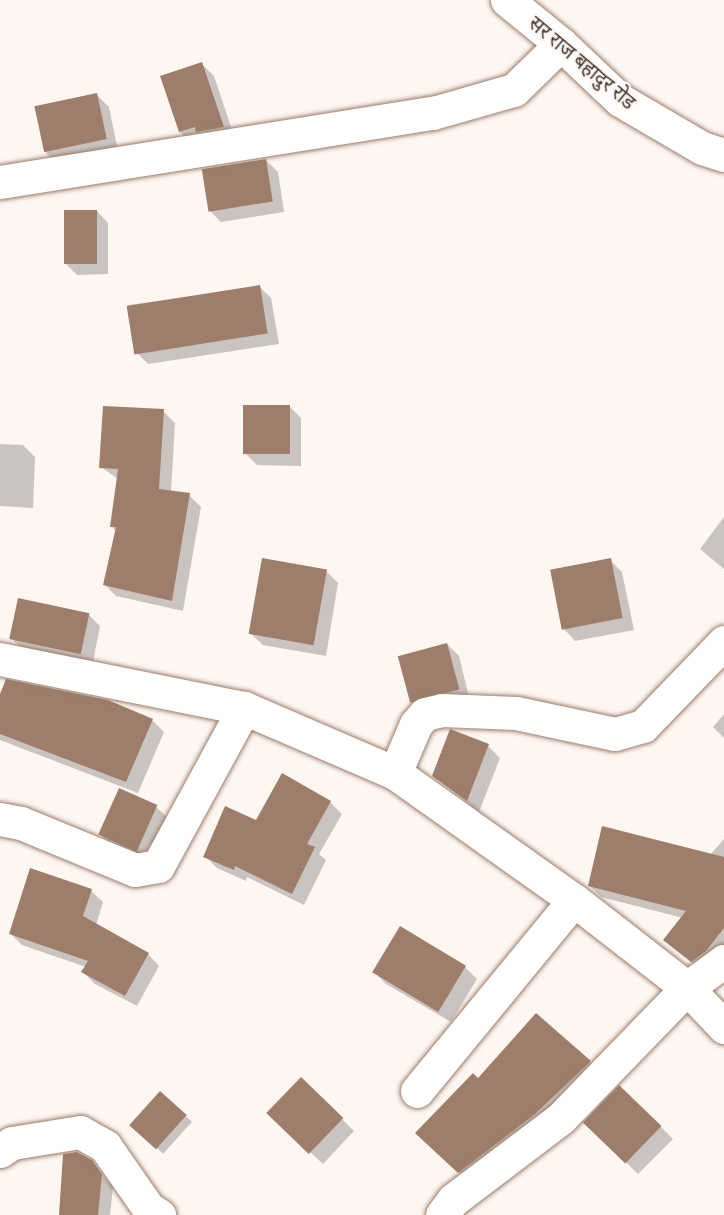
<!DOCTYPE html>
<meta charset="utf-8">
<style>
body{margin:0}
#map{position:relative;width:724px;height:1215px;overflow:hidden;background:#fdf6f1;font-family:Bitter,"Noto Sans Devanagari",serif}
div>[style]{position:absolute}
.shadow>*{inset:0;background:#0003;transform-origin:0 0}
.building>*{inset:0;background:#9e7e6a;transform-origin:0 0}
.roads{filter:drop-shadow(0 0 2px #9b7c68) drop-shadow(0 0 2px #9b7c68)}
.minor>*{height:33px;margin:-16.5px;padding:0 16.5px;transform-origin:16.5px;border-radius:16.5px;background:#fff}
span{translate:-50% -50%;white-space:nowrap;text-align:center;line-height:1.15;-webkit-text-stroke:4.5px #fdf6f1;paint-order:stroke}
.street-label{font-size:20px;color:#44362e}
</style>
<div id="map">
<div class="shadow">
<i style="clip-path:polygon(202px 64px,214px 76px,235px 139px,192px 143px,180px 132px)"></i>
<i style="clip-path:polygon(97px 95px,109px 107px,118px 151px,58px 164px,46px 153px)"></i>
<i style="clip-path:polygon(266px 160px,278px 172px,284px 212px,221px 222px,209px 210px)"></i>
<i style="clip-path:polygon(97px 211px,108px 223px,108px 274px,77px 275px,65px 263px)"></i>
<i style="clip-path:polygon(260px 287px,271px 298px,279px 344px,148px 364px,136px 352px,128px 305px)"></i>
<i style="clip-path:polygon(289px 406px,301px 418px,301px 466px,257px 465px,245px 453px)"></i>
<i style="clip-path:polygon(163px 411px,175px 423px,171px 492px,189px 495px,201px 507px,183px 611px,116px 596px,105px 585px,116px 531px,111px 526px,118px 479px,101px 467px)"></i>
<i style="clip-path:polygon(0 444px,23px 445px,35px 457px,33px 508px,0 506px)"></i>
<i style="clip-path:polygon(724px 517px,724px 569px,700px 549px)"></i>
<i style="clip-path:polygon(610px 560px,622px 572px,634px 630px,575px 641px,564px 629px)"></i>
<i style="clip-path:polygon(326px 571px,338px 583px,326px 656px,263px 645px,251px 634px)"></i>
<i style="clip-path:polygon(88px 614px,100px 626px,92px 667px,23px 650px,11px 638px)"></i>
<i style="clip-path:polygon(447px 644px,459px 656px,470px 701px,422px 712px,410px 700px)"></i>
<i style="clip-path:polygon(0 698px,152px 720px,164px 732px,138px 793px,0 740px)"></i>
<i style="clip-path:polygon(724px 714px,724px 738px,713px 727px)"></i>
<i style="clip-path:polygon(488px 746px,500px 758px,479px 812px,434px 776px)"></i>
<i style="clip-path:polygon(283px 775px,330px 802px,342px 814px,319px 854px,326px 860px,304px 905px,247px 877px,246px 881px,217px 868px,205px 856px,256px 822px)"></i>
<i style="clip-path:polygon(156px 807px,168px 818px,148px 861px,112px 846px,100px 834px)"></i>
<i style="clip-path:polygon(724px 839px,724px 955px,704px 973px,665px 939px,683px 918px,601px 897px,589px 885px,710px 855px)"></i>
<i style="clip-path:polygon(91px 891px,103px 902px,96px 925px,148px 954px,159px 966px,137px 1006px,95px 984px,83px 972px,86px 967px,22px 945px,10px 933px)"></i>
<i style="clip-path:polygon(465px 967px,477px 979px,451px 1022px,386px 984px,374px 972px)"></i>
<i style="clip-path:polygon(590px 1062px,601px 1073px,471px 1183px,428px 1145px,478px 1080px)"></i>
<i style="clip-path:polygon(301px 1079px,354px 1131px,323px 1164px,281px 1125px)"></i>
<i style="left:160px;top:1093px;width:43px;height:43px;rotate:42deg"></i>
<i style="clip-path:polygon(585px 1122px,661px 1127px,673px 1139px,638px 1174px)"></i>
<i style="clip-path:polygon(91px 1161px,113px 1187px,110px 1215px,60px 1215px)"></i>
</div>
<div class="building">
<i style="clip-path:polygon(202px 62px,224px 127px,196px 132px,195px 127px,179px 132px,160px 76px)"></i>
<i style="left:97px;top:93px;width:47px;height:64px;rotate:78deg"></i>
<i style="left:266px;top:159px;width:43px;height:65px;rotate:81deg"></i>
<i style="left:64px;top:210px;width:33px;height:54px"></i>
<i style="left:260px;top:285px;width:49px;height:135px;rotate:81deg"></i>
<i style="left:243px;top:405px;width:47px;height:49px"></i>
<i style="clip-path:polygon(103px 406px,164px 409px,159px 489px,190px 493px,172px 601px,103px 585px,116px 527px,110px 527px,118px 469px,99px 468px)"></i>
<i style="left:262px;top:558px;width:66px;height:77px;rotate:10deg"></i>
<i style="left:611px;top:558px;width:61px;height:62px;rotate:79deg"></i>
<i style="left:18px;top:598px;width:73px;height:42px;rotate:12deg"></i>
<i style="left:447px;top:643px;width:48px;height:51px;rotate:75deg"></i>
<i style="clip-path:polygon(6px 679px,108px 700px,153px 719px,126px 782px,0 734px,0 694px)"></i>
<i style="clip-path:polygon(450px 729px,489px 744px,467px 801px,432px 776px)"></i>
<i style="clip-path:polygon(282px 773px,331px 801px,307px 844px,315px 847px,292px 894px,235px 866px,234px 870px,203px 857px,225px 806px,256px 820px)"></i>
<i style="left:119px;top:788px;width:42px;height:51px;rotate:24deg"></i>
<i style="clip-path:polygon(602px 826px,724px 857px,724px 928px,706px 951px,691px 962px,663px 940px,686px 911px,588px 886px)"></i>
<i style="clip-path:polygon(30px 868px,92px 889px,83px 916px,149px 953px,125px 996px,81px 972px,88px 961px,9px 934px)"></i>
<i style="left:400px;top:926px;width:77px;height:54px;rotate:31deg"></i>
<i style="clip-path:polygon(536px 1013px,591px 1061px,535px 1114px,458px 1173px,415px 1133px,473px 1073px,478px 1078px)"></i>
<i style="left:301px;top:1077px;width:59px;height:50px;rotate:44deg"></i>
<i style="left:619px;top:1085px;width:59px;height:52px;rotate:44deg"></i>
<i style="left:160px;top:1091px;width:36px;height:46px;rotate:42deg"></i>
<i style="clip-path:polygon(77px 1152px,92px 1160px,102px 1174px,98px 1215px,59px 1215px,63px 1154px)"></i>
</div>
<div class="roads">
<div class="minor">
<i style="left:507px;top:0;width:70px;rotate:39.2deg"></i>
<i style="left:561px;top:44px;width:81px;rotate:43.5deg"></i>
<i style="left:620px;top:100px;width:95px;rotate:30.3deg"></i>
<i style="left:702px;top:148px;width:23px;rotate:18deg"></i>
<i style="left:0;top:182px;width:438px;rotate:-9.1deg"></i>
<i style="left:433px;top:113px;width:84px;rotate:-15.9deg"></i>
<i style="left:514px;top:90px;width:66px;rotate:-44.4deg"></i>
<i style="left:0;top:659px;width:249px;rotate:11.4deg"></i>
<i style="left:244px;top:708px;width:164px;rotate:23.3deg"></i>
<i style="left:395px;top:773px;width:219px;rotate:35.4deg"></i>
<i style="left:574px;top:900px;width:143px;rotate:37.9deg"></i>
<i style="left:687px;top:988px;width:54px;rotate:46.5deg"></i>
<i style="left:395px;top:773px;width:53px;rotate:-66.8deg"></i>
<i style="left:416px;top:724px;width:13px;rotate:-48deg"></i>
<i style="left:425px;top:714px;width:17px;rotate:-13deg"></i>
<i style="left:442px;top:710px;width:74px;rotate:2.3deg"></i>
<i style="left:516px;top:713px;width:101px;rotate:12deg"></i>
<i style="left:615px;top:734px;width:29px;rotate:-16deg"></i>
<i style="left:643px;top:726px;width:117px;rotate:-46deg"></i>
<i style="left:0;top:819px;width:21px;rotate:11deg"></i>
<i style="left:21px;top:823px;width:123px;rotate:22.4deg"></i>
<i style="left:135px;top:870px;width:23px;rotate:-10deg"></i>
<i style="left:158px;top:866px;width:180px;rotate:-61.4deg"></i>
<i style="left:417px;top:1091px;width:247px;rotate:-50.6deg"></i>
<i style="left:0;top:1151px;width:14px;rotate:-34deg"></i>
<i style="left:12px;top:1143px;width:69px;rotate:-9.2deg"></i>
<i style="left:80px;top:1132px;width:29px;rotate:29deg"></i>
<i style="left:105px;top:1146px;width:77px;rotate:55.1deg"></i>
<i style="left:149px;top:1209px;width:12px;rotate:31deg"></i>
<i style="left:442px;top:1215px;width:19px;rotate:-54deg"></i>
<i style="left:453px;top:1200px;width:136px;rotate:-37.2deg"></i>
<i style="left:561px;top:1118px;width:181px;rotate:-45.9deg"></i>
<i style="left:687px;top:988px;width:46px;rotate:-36.1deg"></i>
</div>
</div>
<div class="street-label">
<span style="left:582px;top:63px;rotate:40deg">सर राज बहादुर रोड</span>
</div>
</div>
